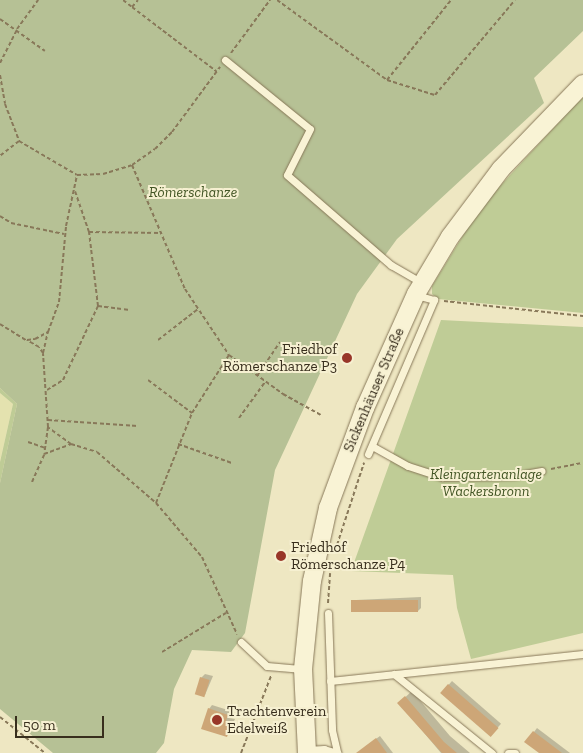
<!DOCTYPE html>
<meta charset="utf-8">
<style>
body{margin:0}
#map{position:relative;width:583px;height:753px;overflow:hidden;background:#eee7c2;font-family:"Zilla Slab",serif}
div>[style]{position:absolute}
.farmland>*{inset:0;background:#e4e2af}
.green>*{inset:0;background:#bfcc96}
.cemetery>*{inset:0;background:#b6c195}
.shadow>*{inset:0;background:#0003;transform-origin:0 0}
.building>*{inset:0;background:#cda677;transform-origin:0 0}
.path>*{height:2px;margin-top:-1px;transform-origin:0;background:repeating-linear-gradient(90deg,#887859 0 4px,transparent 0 6.5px)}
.roads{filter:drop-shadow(0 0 1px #887859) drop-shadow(0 0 1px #887859)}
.service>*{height:7px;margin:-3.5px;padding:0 3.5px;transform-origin:3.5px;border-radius:3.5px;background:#f9f3d5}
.tertiary>*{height:18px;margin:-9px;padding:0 9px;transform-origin:9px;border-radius:9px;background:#f9f3d5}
.dots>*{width:14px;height:14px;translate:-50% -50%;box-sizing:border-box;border:2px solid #f6f0d1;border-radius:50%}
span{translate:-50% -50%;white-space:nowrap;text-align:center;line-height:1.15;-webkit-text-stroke:4px #f6f0d1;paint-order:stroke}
.park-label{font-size:15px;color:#425524;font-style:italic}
.poi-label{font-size:15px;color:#382e1d}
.right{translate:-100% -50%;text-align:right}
.left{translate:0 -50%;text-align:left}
.street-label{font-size:15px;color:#382e1d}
.scale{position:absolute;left:15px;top:716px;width:89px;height:22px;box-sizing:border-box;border:2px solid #382e1d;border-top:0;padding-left:6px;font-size:15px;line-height:18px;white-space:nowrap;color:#382e1d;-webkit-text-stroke:4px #f6f0d1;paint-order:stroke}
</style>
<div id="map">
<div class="farmland">
<i style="clip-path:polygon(0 393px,13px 404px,0 461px)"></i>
</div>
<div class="green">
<i style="clip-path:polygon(583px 96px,583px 313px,438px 299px,432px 294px,432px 286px,470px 224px,488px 199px)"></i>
<i style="clip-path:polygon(441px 320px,583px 327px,583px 633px,471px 659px,457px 608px,453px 575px,351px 571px)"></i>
<i style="clip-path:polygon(0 388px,17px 404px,0 483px,0 462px,13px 404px,0 393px)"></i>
</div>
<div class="cemetery">
<i style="clip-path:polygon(0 0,583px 0,583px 31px,534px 78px,544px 103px,397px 239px,357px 294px,275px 470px,245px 633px,231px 652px,192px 650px,174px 689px,164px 743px,156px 753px,53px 753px,0 709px,0 483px,17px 404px,0 388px)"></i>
</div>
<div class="shadow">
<i style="clip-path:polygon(421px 597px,421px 608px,418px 611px,352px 603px,356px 600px)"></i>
<i style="clip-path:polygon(205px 674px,213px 676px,205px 695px,201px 678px)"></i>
<i style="left:452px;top:681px;width:65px;height:16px;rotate:41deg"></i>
<i style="clip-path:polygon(412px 691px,450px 736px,470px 753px,441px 753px,399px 703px)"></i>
<i style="clip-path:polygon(212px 705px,231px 711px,229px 718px,235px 719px,227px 735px,209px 709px)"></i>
<i style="clip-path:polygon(537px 728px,570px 753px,541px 753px,534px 732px)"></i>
<i style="clip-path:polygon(380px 736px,393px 753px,365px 753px,366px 746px)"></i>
</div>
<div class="building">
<i style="left:418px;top:600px;width:12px;height:67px;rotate:90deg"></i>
<i style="left:200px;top:677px;width:10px;height:18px;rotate:17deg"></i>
<i style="left:448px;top:684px;width:67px;height:12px;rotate:41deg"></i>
<i style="clip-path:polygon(405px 696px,444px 742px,457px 753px,442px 753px,397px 703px)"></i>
<i style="clip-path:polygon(208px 708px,228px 715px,226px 721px,232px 723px,227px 737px,201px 729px)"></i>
<i style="clip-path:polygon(533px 731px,562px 753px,539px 753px,524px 742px)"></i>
<i style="clip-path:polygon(376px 738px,387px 753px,356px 753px)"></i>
</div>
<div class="path">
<i style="left:123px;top:0;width:11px;rotate:38deg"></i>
<i style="left:132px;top:7px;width:9px;rotate:-49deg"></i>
<i style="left:277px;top:0;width:136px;rotate:36deg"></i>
<i style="left:387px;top:80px;width:102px;rotate:-51.3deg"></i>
<i style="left:132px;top:7px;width:106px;rotate:37.3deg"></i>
<i style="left:0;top:19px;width:55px;rotate:35.4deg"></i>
<i style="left:231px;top:53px;width:66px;rotate:-53.7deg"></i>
<i style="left:0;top:63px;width:38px;rotate:-63deg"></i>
<i style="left:17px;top:29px;width:36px;rotate:-54deg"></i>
<i style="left:0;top:75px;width:29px;rotate:80deg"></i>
<i style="left:5px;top:104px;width:40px;rotate:69deg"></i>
<i style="left:19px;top:141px;width:24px;rotate:142deg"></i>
<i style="left:387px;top:80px;width:50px;rotate:17.4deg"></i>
<i style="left:435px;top:95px;width:124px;rotate:-49.9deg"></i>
<i style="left:19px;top:141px;width:67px;rotate:30.4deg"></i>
<i style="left:77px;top:175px;width:26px;rotate:-2deg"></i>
<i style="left:103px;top:174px;width:30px;rotate:-17deg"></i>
<i style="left:132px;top:165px;width:28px;rotate:-35deg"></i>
<i style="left:155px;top:149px;width:24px;rotate:-45deg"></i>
<i style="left:172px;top:132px;width:81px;rotate:-53.6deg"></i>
<i style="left:132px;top:165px;width:135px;rotate:66.9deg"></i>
<i style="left:185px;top:289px;width:79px;rotate:56.3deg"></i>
<i style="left:229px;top:355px;width:67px;rotate:35.8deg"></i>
<i style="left:283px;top:394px;width:43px;rotate:28.9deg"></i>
<i style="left:0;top:216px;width:13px;rotate:32deg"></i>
<i style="left:11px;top:223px;width:54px;rotate:11.7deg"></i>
<i style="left:89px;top:232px;width:73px;rotate:0.8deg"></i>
<i style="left:444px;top:301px;width:140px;rotate:6.2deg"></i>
<i style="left:98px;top:306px;width:32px;rotate:7deg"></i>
<i style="left:0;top:324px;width:31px;rotate:32deg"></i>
<i style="left:158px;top:340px;width:51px;rotate:-37.8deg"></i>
<i style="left:43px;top:353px;width:22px;rotate:-77deg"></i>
<i style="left:257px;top:376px;width:41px;rotate:-55.9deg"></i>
<i style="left:148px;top:380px;width:55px;rotate:36.9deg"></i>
<i style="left:47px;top:390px;width:19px;rotate:-32deg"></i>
<i style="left:63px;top:380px;width:82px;rotate:-64.7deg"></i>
<i style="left:98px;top:306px;width:75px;rotate:-96.9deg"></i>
<i style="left:89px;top:232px;width:43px;rotate:-108.9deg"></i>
<i style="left:239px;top:418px;width:44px;rotate:-54.2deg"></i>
<i style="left:48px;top:420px;width:90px;rotate:3.8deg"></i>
<i style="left:48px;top:427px;width:74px;rotate:-93.9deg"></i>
<i style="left:43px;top:353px;width:7px;rotate:-124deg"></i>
<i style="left:39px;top:347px;width:14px;rotate:-150deg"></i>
<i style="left:27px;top:340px;width:8px;rotate:-7deg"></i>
<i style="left:35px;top:339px;width:15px;rotate:-28deg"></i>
<i style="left:48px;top:332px;width:32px;rotate:-70deg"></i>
<i style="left:59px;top:302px;width:76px;rotate:-84.7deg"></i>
<i style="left:66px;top:226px;width:52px;rotate:-77.8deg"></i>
<i style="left:28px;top:442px;width:18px;rotate:19deg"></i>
<i style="left:71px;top:444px;width:29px;rotate:-144deg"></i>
<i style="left:48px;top:427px;width:27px;rotate:98deg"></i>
<i style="left:44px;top:454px;width:29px;rotate:-20deg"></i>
<i style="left:71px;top:444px;width:27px;rotate:17deg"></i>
<i style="left:97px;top:452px;width:78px;rotate:40.8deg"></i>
<i style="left:156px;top:503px;width:97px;rotate:-68.2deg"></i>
<i style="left:192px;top:413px;width:69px;rotate:-57.5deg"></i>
<i style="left:178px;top:444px;width:57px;rotate:19.4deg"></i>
<i style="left:551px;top:469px;width:33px;rotate:-11deg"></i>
<i style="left:32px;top:482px;width:30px;rotate:-66deg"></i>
<i style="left:156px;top:503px;width:71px;rotate:49.6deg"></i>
<i style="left:202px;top:557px;width:85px;rotate:65.6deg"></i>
<i style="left:335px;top:551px;width:93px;rotate:-71.8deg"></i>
<i style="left:328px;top:603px;width:30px;rotate:-86deg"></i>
<i style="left:162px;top:652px;width:75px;rotate:-31.4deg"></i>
<i style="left:0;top:717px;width:58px;rotate:38.7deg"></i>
<i style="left:241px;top:753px;width:83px;rotate:-68.7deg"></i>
</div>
<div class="roads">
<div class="service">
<i style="left:225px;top:60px;width:109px;rotate:39.1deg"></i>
<i style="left:310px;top:129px;width:51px;rotate:116.6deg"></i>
<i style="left:287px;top:175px;width:138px;rotate:40.9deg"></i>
<i style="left:391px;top:265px;width:36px;rotate:30deg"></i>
<i style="left:372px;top:446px;width:41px;rotate:29.1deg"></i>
<i style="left:408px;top:466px;width:36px;rotate:18deg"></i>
<i style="left:442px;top:477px;width:71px;rotate:-0.8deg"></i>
<i style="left:513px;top:476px;width:29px;rotate:-10deg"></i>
<i style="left:368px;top:454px;width:168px;rotate:-66.8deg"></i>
<i style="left:434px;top:300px;width:18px;rotate:-164deg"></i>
<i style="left:328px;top:613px;width:117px;rotate:88deg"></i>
<i style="left:332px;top:730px;width:23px;rotate:77deg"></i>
<i style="left:241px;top:642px;width:35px;rotate:43deg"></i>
<i style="left:267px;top:666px;width:36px;rotate:5deg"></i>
<i style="left:394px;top:674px;width:126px;rotate:38.9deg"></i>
<i style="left:330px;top:681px;width:254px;rotate:-6.1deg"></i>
<i style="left:307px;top:750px;width:17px;rotate:-3deg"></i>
<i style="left:324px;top:749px;width:14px;rotate:17deg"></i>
<i style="left:508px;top:753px;width:7px"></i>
</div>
<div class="tertiary">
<i style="left:307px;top:753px;width:84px;rotate:-92.7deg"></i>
<i style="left:303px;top:669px;width:88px;rotate:-84.2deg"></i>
<i style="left:312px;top:581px;width:75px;rotate:-77.6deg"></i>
<i style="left:328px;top:508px;width:107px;rotate:-69.7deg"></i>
<i style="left:365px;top:408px;width:125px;rotate:-65.9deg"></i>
<i style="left:416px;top:294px;width:66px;rotate:-59.2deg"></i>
<i style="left:450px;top:237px;width:85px;rotate:-53.1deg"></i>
<i style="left:501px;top:169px;width:118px;rotate:-46deg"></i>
</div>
</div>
<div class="dots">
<i style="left:347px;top:358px;background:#983628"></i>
<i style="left:281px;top:556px;background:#983628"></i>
<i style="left:217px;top:720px;background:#983628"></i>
</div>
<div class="park-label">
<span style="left:193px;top:193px">Römerschanze</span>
<span style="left:486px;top:483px">Kleingartenanlage<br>Wackersbronn</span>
</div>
<div class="poi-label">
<span class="right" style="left:337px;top:358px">Friedhof<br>Römerschanze P3</span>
<span class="left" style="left:291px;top:556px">Friedhof<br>Römerschanze P4</span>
<span class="left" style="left:227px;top:720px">Trachtenverein<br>Edelweiß</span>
</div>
<div class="street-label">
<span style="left:374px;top:390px;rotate:-67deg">Sickenhäuser Straße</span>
</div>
<div class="scale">50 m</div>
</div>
